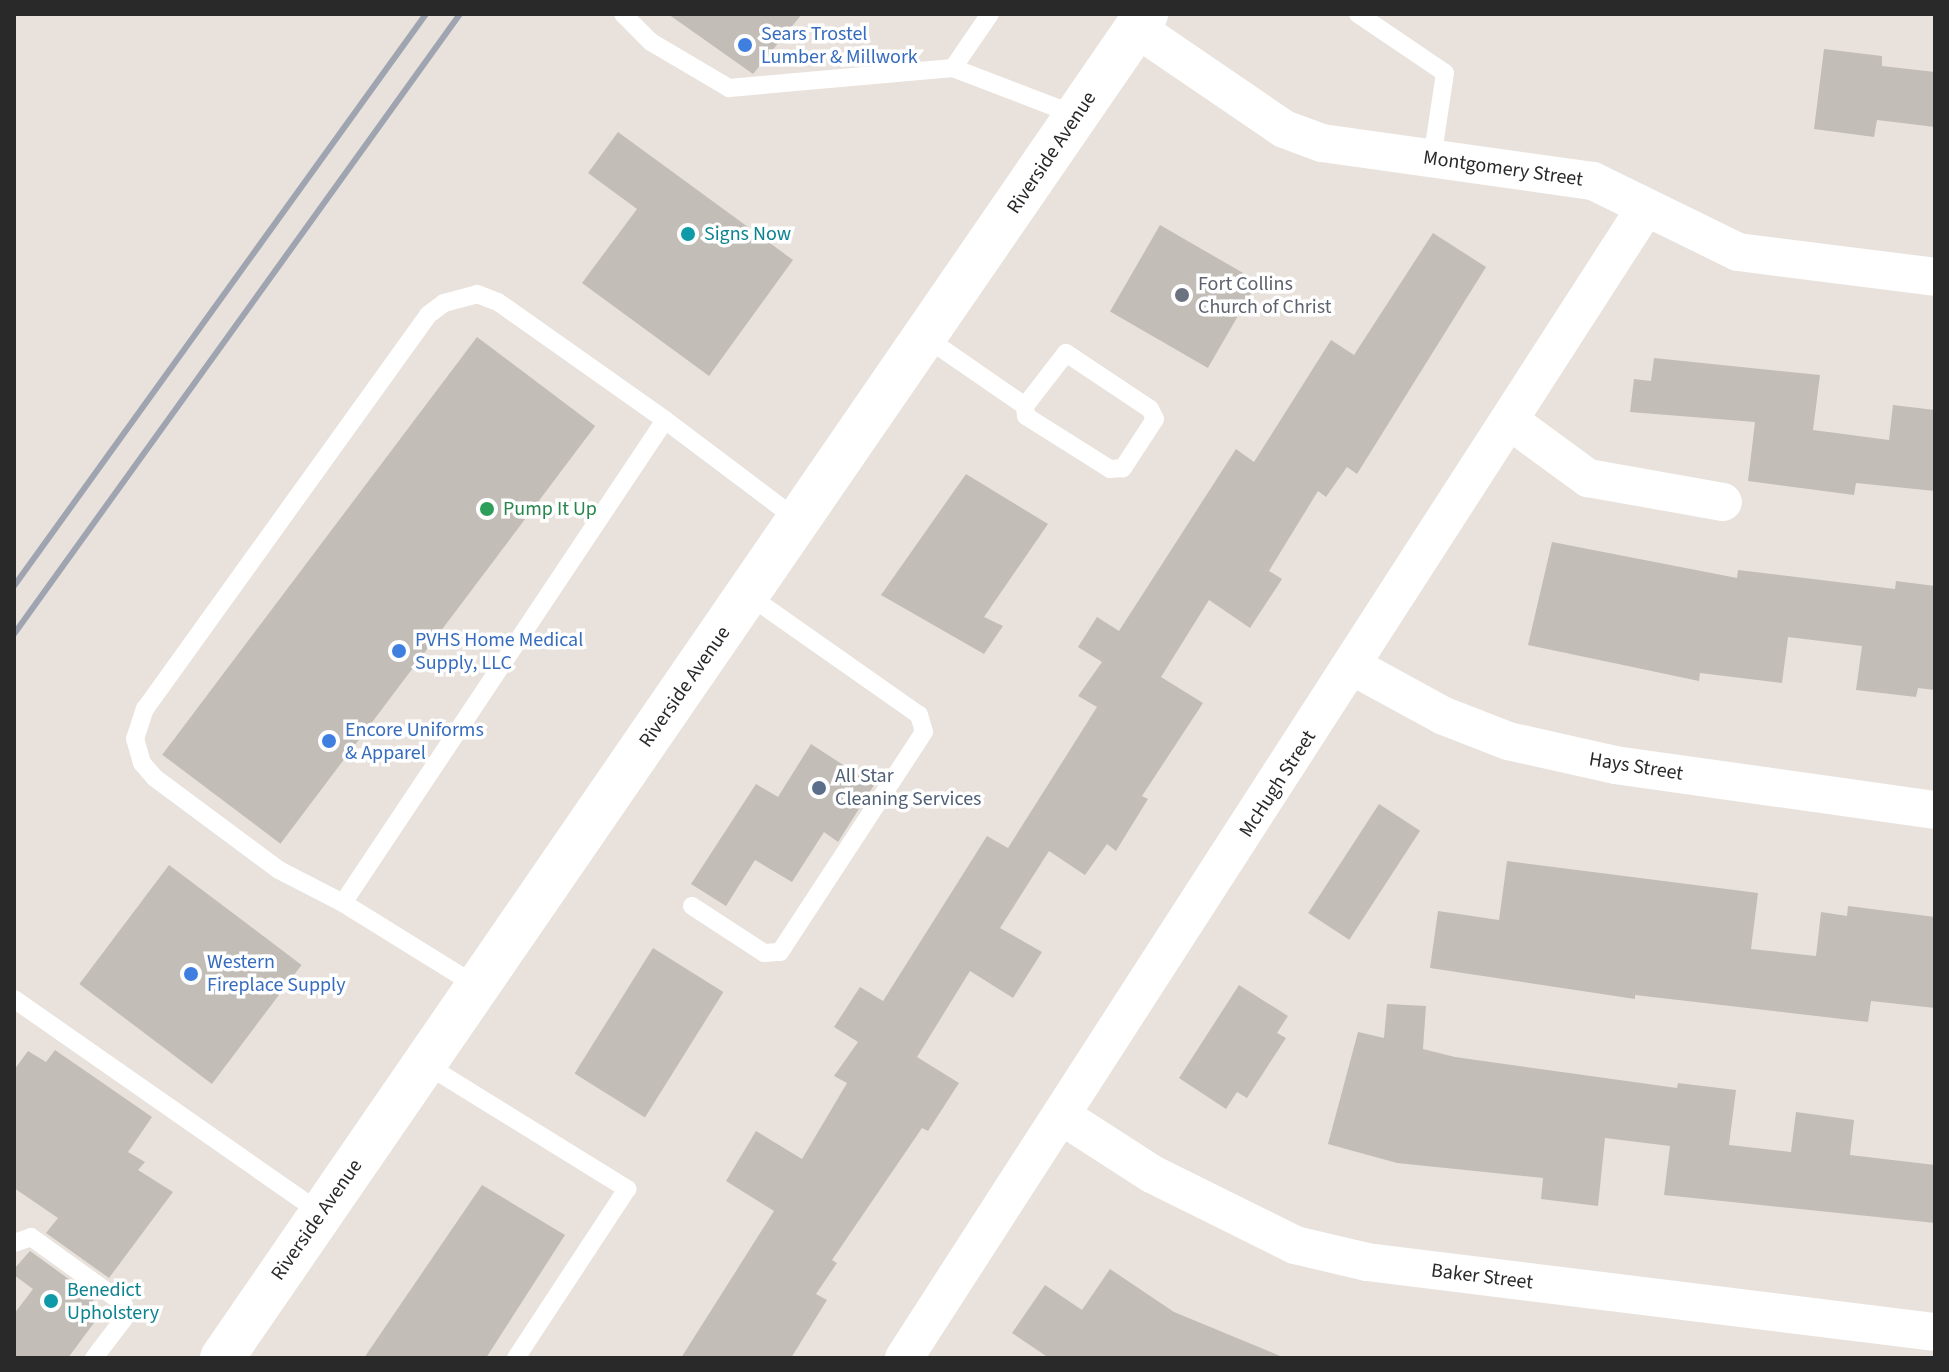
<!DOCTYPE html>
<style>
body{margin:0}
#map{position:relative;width:1949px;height:1372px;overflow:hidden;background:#e9e2dc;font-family:"Source Sans 3",sans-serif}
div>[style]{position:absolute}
.building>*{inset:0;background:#c2bdb7;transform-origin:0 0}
.lane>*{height:18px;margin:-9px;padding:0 9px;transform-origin:9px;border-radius:9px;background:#fff}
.street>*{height:38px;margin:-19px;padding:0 19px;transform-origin:19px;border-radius:19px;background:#fff}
.secondary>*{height:44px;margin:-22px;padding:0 22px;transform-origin:22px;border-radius:22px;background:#fff}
.rail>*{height:6px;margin:-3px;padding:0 3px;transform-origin:3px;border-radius:3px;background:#9fa4b1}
.dots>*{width:22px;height:22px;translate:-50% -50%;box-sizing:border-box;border:4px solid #fff;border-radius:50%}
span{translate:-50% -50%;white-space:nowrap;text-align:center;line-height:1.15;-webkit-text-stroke:7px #fff;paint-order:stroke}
.shop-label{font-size:20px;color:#366cbe}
.left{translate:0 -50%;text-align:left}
.street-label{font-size:20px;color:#292929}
.culture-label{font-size:20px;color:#0d838f}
.worship-label{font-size:20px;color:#5b616d}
.leisure-label{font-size:20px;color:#27864d}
.service-label{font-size:20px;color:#4e5e75}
.frame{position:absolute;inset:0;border:16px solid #292929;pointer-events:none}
</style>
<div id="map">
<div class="building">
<i style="clip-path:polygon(668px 14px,802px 14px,753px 74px)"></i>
<i style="clip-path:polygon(1824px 49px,1882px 56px,1882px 66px,1935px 72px,1935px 127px,1877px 120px,1874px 137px,1814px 129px)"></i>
<i style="clip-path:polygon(618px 132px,793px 260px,709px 376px,582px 283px,637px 209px,588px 173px)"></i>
<i style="left:1160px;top:225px;width:113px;height:100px;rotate:30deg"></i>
<i style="clip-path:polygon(1433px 233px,1486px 267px,1357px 474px,1347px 467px,1326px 497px,1318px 491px,1269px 571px,1282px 579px,1250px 628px,1209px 600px,1161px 677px,1203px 703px,1142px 796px,1148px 799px,1116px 851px,1107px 844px,1085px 875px,1049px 851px,1000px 928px,1042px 952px,1013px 998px,970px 971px,917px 1057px,959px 1083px,928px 1131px,922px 1128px,832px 1260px,837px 1263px,816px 1294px,827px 1300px,791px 1358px,681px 1358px,774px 1211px,726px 1181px,756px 1131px,802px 1159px,847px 1083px,834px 1076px,858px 1042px,834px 1027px,860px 987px,883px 1001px,987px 836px,1008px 848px,1097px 707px,1078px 696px,1102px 662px,1078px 647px,1097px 617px,1119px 631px,1236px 449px,1254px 462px,1331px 340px,1354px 355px)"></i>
<i style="left:477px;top:337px;width:148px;height:523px;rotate:37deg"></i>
<i style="clip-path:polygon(1654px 358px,1820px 375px,1813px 430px,1889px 440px,1893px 405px,1935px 410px,1935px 491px,1856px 483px,1854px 495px,1748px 481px,1755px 422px,1630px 412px,1634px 379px,1651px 381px)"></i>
<i style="clip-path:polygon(966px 474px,1048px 524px,984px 617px,1003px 626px,984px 654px,881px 595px)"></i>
<i style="clip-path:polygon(1552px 542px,1737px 578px,1738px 570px,1895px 589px,1896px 581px,1935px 586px,1935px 690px,1918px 688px,1916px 697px,1856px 690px,1862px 646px,1788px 637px,1782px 683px,1700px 673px,1699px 681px,1528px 645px)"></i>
<i style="clip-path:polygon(811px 744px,874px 785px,838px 842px,824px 832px,792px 882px,755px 860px,726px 906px,691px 884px,756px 784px,778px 797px)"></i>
<i style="left:1379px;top:804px;width:49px;height:130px;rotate:33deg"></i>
<i style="clip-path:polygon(1507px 861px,1758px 893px,1751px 949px,1816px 956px,1821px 912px,1847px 916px,1848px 906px,1935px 917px,1935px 1008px,1871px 1001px,1868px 1022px,1635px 995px,1635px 999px,1430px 968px,1438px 911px,1499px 920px)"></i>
<i style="left:169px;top:865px;width:166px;height:149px;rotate:37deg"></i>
<i style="left:653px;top:948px;width:83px;height:148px;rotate:32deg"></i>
<i style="clip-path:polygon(1239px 985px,1288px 1016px,1277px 1033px,1286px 1038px,1247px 1098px,1237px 1092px,1226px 1109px,1179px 1078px)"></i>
<i style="clip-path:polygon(1387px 1004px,1426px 1006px,1423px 1049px,1455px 1057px,1677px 1088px,1678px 1083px,1736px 1090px,1729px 1145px,1791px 1152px,1796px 1112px,1854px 1120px,1850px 1155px,1935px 1165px,1935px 1223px,1664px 1195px,1670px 1146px,1605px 1138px,1598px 1206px,1541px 1199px,1543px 1178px,1397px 1163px,1328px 1144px,1358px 1032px,1384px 1038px)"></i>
<i style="clip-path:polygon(55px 1050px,152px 1117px,128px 1152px,145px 1162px,138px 1170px,173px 1192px,109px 1278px,46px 1233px,58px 1218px,14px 1188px,14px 1070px,28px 1051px,46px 1062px)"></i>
<i style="clip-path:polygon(482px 1185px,565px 1235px,486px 1358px,364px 1358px)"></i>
<i style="clip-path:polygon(30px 1251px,95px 1298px,88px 1308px,99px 1316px,68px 1358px,14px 1358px,14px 1314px,33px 1289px,14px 1275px,14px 1269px)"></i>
<i style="clip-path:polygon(1110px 1269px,1174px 1312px,1285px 1358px,1049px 1358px,1012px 1333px,1045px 1285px,1082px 1310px)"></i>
</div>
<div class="lane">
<i style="left:623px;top:14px;width:40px;rotate:45deg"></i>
<i style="left:651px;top:42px;width:91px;rotate:30.5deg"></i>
<i style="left:729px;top:88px;width:225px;rotate:-5.1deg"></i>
<i style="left:953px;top:68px;width:134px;rotate:21deg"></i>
<i style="left:1358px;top:14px;width:105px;rotate:34.1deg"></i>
<i style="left:1445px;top:73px;width:87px;rotate:98.6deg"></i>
<i style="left:953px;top:68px;width:65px;rotate:-55.6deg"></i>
<i style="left:925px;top:337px;width:121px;rotate:34.6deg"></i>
<i style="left:1025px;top:406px;width:67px;rotate:-52.3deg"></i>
<i style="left:1066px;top:353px;width:101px;rotate:33.7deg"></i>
<i style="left:1150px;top:409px;width:11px;rotate:63deg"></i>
<i style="left:1155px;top:419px;width:59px;rotate:123.1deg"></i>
<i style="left:1123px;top:468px;width:13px;rotate:176deg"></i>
<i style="left:1110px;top:469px;width:99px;rotate:-147.8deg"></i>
<i style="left:1026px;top:416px;width:10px;rotate:-96deg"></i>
<i style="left:343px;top:903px;width:72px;rotate:-152.7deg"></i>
<i style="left:279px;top:870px;width:154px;rotate:-143.4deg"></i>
<i style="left:155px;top:778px;width:20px;rotate:-131deg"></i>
<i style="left:142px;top:763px;width:25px;rotate:-106deg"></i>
<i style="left:135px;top:739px;width:32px;rotate:-72deg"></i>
<i style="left:145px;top:709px;width:485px;rotate:-54.3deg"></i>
<i style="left:428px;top:315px;width:20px;rotate:-37deg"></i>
<i style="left:444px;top:303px;width:34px;rotate:-15deg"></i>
<i style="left:477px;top:294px;width:22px;rotate:21deg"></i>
<i style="left:498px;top:302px;width:204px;rotate:35.2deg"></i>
<i style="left:692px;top:906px;width:86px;rotate:33.1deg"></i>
<i style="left:764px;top:953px;width:16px;rotate:-4deg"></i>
<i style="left:780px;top:952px;width:263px;rotate:-56.8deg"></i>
<i style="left:924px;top:732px;width:18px;rotate:-106deg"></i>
<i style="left:919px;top:715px;width:209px;rotate:-144.9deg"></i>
<i style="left:477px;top:986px;width:158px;rotate:-148.2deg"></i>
<i style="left:343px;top:903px;width:580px;rotate:-56.31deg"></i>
<i style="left:665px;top:420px;width:168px;rotate:37deg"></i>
<i style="left:14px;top:999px;width:374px;rotate:34.9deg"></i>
<i style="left:425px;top:1064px;width:238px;rotate:31.7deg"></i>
<i style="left:627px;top:1189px;width:202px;rotate:123.3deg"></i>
<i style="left:14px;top:1243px;width:18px;rotate:-19deg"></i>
<i style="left:31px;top:1237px;width:113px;rotate:35.7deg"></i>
<i style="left:123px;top:1303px;width:13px;rotate:77deg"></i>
<i style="left:126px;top:1316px;width:53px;rotate:127.3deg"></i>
</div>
<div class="street">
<i style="left:1136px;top:28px;width:179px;rotate:34.3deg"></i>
<i style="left:1284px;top:129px;width:40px;rotate:20.2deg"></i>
<i style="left:1322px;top:143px;width:274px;rotate:8deg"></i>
<i style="left:1593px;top:181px;width:161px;rotate:26.1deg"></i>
<i style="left:1738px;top:252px;width:199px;rotate:7.2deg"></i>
<i style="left:1510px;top:421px;width:97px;rotate:36.2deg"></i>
<i style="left:1588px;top:478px;width:137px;rotate:10.1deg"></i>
<i style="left:1354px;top:667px;width:102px;rotate:28.6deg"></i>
<i style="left:1444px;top:716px;width:69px;rotate:21.3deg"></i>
<i style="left:1508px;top:741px;width:110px;rotate:12.6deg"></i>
<i style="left:1615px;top:765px;width:323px;rotate:8deg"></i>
<i style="left:1062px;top:1116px;width:107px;rotate:32.8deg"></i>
<i style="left:1152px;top:1174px;width:160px;rotate:26.4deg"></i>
<i style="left:1295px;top:1245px;width:74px;rotate:13.3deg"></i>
<i style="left:1367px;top:1262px;width:572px;rotate:7.03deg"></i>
<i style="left:904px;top:1358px;width:1369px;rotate:-57.19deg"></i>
</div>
<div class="secondary">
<i style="left:222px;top:1358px;width:1631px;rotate:-55.49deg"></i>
</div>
<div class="rail">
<i style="left:14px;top:586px;width:705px;rotate:-54.24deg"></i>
<i style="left:14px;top:634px;width:764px;rotate:-54.27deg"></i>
</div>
<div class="dots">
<i style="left:745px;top:45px;background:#3f7fe0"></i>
<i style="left:688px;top:234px;background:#0f9aa8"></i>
<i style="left:1182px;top:295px;background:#6b7280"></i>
<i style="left:487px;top:509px;background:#2e9e5b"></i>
<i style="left:399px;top:651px;background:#3f7fe0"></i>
<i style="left:329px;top:741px;background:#3f7fe0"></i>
<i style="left:819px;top:788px;background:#5c6f8a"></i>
<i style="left:191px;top:974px;background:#3f7fe0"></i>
<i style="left:51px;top:1301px;background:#0f9aa8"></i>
</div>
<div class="shop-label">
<span class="left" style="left:761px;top:46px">Sears Trostel<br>Lumber &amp; Millwork</span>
<span class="left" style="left:415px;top:652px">PVHS Home Medical<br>Supply, LLC</span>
<span class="left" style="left:345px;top:742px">Encore Uniforms<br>&amp; Apparel</span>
<span class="left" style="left:207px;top:974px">Western<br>Fireplace Supply</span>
</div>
<div class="street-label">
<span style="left:1052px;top:153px;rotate:-56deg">Riverside Avenue</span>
<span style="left:1503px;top:169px;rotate:8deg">Montgomery Street</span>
<span style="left:685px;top:687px;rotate:-55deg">Riverside Avenue</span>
<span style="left:1636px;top:767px;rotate:9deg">Hays Street</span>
<span style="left:1278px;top:784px;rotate:-57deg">McHugh Street</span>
<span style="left:317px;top:1220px;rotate:-55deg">Riverside Avenue</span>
<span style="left:1482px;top:1277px;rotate:7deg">Baker Street</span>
</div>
<div class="culture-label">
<span class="left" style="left:704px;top:234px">Signs Now</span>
<span class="left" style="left:67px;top:1302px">Benedict<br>Upholstery</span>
</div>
<div class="worship-label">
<span class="left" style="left:1198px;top:296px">Fort Collins<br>Church of Christ</span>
</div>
<div class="leisure-label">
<span class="left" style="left:503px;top:509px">Pump It Up</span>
</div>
<div class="service-label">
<span class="left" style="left:835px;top:788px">All Star<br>Cleaning Services</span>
</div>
<div class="frame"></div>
</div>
